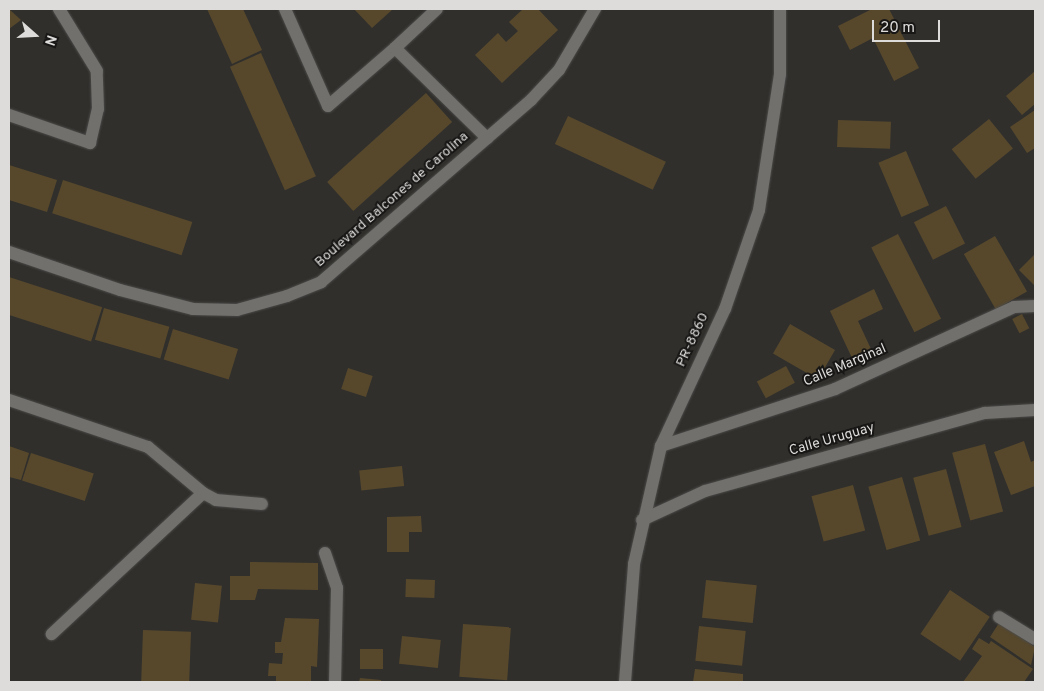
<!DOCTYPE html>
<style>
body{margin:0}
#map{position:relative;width:1044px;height:691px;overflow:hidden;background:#302f2c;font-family:Overpass,sans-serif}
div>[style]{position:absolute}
.building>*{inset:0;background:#57482c;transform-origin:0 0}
.roads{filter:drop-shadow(0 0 1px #4b4a48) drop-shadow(0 0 1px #4b4a48)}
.street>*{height:12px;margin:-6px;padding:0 6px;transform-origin:6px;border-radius:6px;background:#71706d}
.secondary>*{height:12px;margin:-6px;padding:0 6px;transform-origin:6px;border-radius:6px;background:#71706d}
span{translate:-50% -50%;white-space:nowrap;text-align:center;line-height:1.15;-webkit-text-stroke:4px #181716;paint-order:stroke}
.street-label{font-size:14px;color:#dddcda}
.frame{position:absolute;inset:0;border:10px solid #dddcda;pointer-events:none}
.north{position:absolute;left:10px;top:10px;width:50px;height:50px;-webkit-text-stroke:4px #181716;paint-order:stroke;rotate:109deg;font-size:14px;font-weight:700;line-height:20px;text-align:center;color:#dddcda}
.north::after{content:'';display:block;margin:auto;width:18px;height:22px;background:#dddcda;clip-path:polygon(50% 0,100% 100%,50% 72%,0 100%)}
.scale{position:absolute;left:872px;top:20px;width:68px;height:22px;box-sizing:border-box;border:2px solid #dddcda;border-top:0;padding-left:6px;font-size:15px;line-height:18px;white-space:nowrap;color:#dddcda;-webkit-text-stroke:4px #181716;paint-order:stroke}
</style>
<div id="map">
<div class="building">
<i style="clip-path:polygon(9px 9px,21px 20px,9px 29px)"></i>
<i style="clip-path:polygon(207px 9px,243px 9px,262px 50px,232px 64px)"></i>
<i style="clip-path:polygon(354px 9px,393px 9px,372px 28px)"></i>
<i style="clip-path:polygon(523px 9px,538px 9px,558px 30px,502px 83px,475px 55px,498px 33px,506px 42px,518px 31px,509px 22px)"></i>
<i style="clip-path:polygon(872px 9px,889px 9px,919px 68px,894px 81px,873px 38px,850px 50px,838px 26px)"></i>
<i style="left:261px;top:53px;width:135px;height:34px;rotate:66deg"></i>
<i style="clip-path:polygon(1035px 71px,1035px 104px,1022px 115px,1006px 96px)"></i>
<i style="left:426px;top:93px;width:39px;height:133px;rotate:48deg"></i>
<i style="clip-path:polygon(1035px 110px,1035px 148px,1027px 153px,1010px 127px)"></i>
<i style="left:568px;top:116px;width:108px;height:31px;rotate:25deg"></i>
<i style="left:989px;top:119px;width:38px;height:48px;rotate:51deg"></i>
<i style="left:838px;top:120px;width:53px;height:27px;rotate:2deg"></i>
<i style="left:906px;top:151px;width:59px;height:30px;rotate:67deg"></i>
<i style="clip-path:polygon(9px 165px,57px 180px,47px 212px,9px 200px)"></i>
<i style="left:63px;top:180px;width:136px;height:35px;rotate:18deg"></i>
<i style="left:946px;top:206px;width:42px;height:36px;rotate:63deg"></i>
<i style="left:898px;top:234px;width:95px;height:30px;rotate:63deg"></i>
<i style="left:995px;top:236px;width:64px;height:36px;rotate:60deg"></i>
<i style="clip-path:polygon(1035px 254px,1035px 286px,1019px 270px)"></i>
<i style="left:9px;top:277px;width:98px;height:36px;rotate:18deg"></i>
<i style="clip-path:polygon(874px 289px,883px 309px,858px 321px,871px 349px,852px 358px,830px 311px)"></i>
<i style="left:104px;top:308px;width:68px;height:33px;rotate:16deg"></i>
<i style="left:1022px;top:314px;width:16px;height:11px;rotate:63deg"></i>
<i style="left:790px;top:324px;width:52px;height:34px;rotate:30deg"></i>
<i style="left:173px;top:329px;width:68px;height:32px;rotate:17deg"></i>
<i style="left:786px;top:366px;width:19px;height:33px;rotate:62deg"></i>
<i style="left:348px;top:368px;width:26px;height:22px;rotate:18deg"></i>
<i style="clip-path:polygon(1024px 441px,1031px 462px,1035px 460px,1035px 486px,1011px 495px,994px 452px)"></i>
<i style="left:985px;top:444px;width:70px;height:34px;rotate:75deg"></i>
<i style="clip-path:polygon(9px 446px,29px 453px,21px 480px,9px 477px)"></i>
<i style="left:31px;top:453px;width:66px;height:29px;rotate:18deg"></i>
<i style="left:402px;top:466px;width:20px;height:43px;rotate:84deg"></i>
<i style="left:946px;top:469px;width:60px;height:34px;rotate:75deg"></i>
<i style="left:902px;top:477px;width:66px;height:35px;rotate:74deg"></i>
<i style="left:853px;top:485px;width:47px;height:43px;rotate:75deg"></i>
<i style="clip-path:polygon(421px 516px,422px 532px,409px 532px,409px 552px,387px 552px,387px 517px)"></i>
<i style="clip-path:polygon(250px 562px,318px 563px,318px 590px,258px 589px,255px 600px,230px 600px,230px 576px,250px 576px)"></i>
<i style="left:406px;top:579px;width:29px;height:18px;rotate:2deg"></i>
<i style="left:706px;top:580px;width:51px;height:38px;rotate:6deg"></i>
<i style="left:195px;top:583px;width:27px;height:37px;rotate:6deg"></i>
<i style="left:950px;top:590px;width:48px;height:53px;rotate:34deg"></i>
<i style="clip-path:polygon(285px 618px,319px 619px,317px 667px,311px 666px,311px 682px,276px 682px,276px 676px,268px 676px,269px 663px,282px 664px,283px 653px,275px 653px,275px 642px,281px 642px)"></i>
<i style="clip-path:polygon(999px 623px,1035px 647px,1031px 665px,990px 637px)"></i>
<i style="left:463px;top:624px;width:48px;height:53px;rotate:4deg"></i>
<i style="left:699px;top:626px;width:47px;height:35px;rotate:6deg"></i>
<i style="left:143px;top:630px;width:48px;height:52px;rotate:2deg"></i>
<i style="left:402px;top:636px;width:39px;height:28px;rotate:6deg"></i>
<i style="clip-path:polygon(979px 638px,989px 644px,991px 641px,1033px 669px,1024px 682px,963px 682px,982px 656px,972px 649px)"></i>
<i style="left:360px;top:649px;width:23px;height:20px"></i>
<i style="clip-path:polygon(695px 669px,743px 674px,743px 682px,693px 682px)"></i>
<i style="clip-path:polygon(360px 678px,381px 680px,381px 682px,359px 682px)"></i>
</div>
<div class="roads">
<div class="street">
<i style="left:285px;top:9px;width:106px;rotate:66.1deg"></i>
<i style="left:328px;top:106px;width:89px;rotate:-40.9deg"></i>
<i style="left:395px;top:48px;width:129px;rotate:44.4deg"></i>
<i style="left:395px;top:48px;width:57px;rotate:-42.9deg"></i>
<i style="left:9px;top:115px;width:86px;rotate:19.1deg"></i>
<i style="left:90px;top:143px;width:35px;rotate:-77deg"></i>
<i style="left:98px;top:109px;width:38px;rotate:-92deg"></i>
<i style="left:97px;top:71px;width:73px;rotate:-121.5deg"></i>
<i style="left:9px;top:252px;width:117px;rotate:18.9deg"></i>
<i style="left:120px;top:290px;width:75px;rotate:14.6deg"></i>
<i style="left:193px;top:309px;width:44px;rotate:1.3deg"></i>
<i style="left:237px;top:310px;width:52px;rotate:-15.6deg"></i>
<i style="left:287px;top:296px;width:37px;rotate:-22deg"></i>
<i style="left:321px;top:282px;width:278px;rotate:-40.9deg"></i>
<i style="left:531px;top:100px;width:41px;rotate:-47deg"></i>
<i style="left:559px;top:70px;width:71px;rotate:-59.5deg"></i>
<i style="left:9px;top:400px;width:147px;rotate:18.7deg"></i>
<i style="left:148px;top:447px;width:72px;rotate:39.9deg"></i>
<i style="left:203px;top:493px;width:207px;rotate:137deg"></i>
<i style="left:661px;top:446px;width:183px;rotate:-18.1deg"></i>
<i style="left:835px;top:389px;width:197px;rotate:-24.6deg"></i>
<i style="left:1014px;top:307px;width:21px;rotate:-3deg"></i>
<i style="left:203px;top:493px;width:15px;rotate:28deg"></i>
<i style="left:216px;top:500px;width:46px;rotate:5deg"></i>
<i style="left:642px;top:520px;width:69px;rotate:-24.7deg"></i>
<i style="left:705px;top:491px;width:291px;rotate:-15.6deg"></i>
<i style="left:985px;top:413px;width:50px;rotate:-3.4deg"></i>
<i style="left:325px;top:553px;width:37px;rotate:71deg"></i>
<i style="left:337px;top:588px;width:94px;rotate:91.2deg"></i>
<i style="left:999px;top:617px;width:42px;rotate:31.4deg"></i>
</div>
<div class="secondary">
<i style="left:625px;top:682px;width:118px;rotate:-85.6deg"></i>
<i style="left:634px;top:564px;width:121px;rotate:-77.1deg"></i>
<i style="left:661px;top:446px;width:151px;rotate:-65deg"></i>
<i style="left:725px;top:309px;width:105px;rotate:-71deg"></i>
<i style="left:759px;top:210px;width:138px;rotate:-81.2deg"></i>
<i style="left:780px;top:74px;width:65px;rotate:-90deg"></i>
</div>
</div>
<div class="street-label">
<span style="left:392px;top:200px;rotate:-41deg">Boulevard Balcones de Carolina</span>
<span style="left:693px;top:340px;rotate:-65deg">PR-8860</span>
<span style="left:845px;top:366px;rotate:-23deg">Calle Marginal</span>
<span style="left:832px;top:440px;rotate:-16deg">Calle Uruguay</span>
</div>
<div class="frame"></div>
<div class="north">N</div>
<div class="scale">20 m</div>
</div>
